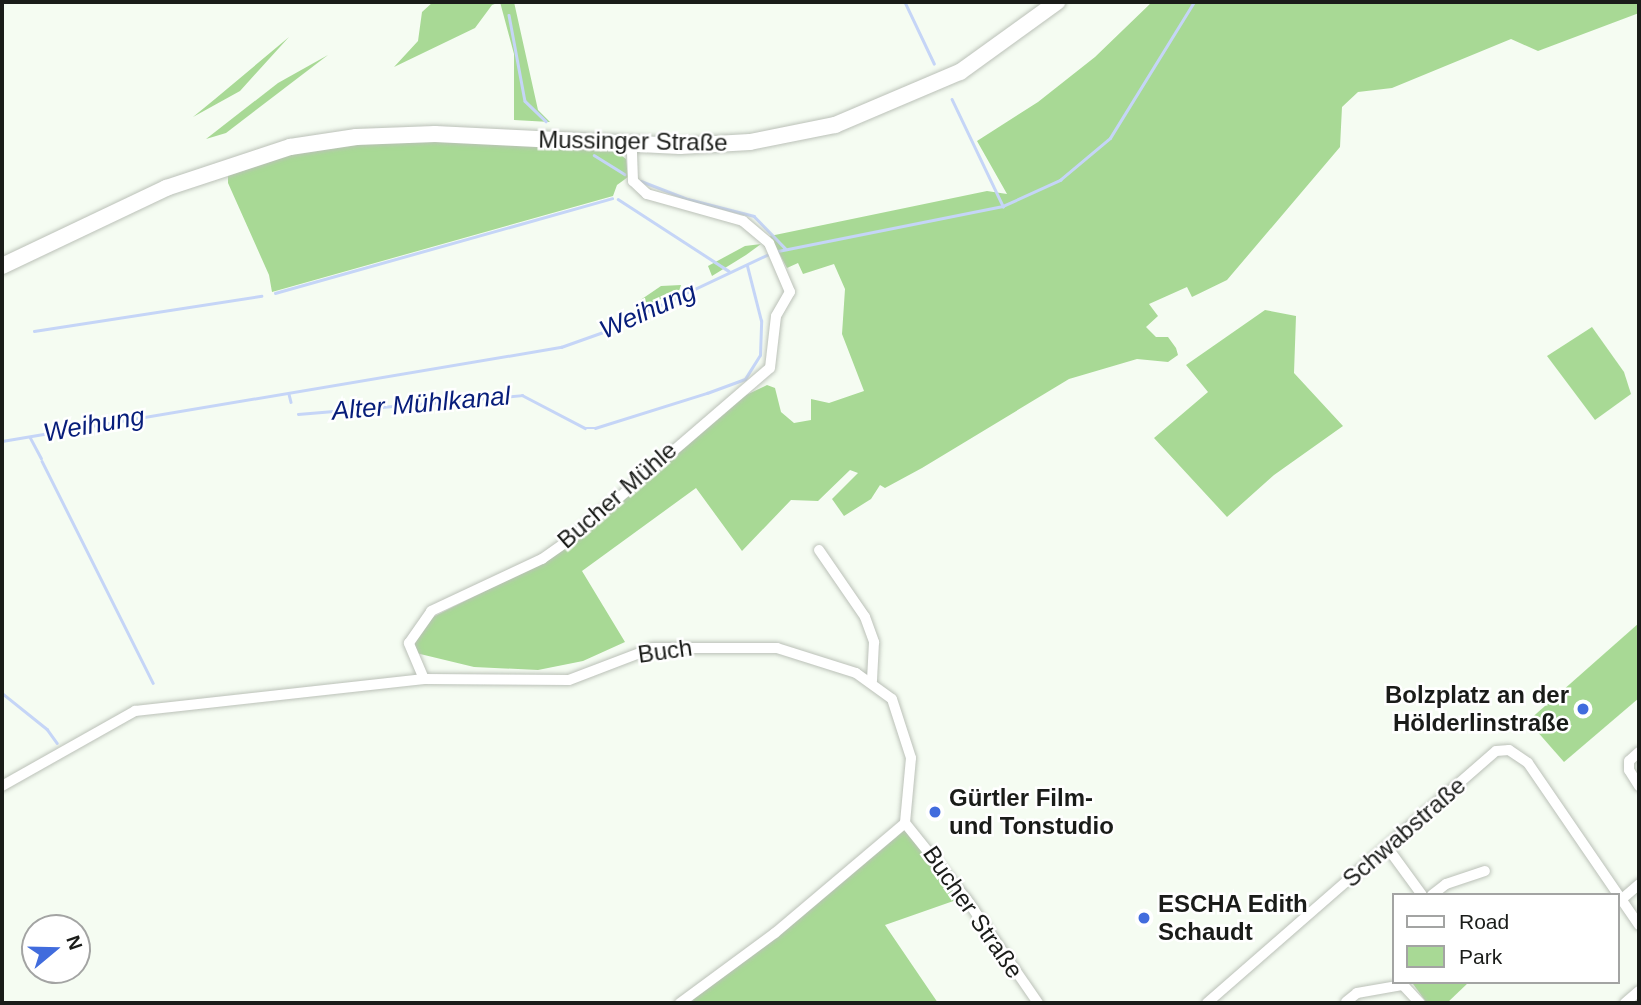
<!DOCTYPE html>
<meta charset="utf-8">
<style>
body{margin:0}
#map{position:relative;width:1641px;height:1005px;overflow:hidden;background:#f5fcf2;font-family:Helvetica,sans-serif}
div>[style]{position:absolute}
.green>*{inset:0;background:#a8d995}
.stream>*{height:2.5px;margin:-1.25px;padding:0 1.25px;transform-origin:1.25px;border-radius:1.25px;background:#c5d5f7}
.roads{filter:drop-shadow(0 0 2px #bbc1b8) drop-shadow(0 0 2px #bbc1b8)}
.street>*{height:10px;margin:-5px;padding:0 5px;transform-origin:5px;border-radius:5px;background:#fff}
.secondary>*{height:16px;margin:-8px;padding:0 8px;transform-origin:8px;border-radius:8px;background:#fff}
.dots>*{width:19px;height:19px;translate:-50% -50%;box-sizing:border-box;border:4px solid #fff;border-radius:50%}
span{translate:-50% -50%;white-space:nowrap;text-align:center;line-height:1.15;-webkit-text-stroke:5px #fff;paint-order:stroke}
.street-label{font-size:24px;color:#1a1c19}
.poi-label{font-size:24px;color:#1a1c19;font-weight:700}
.right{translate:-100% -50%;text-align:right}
.left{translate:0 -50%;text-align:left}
.water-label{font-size:26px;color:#071d7a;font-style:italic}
.frame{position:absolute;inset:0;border:4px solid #1a1c19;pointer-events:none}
.legend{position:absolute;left:1392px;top:893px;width:228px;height:91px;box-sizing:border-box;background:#fff;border:2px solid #a3a4a3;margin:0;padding:9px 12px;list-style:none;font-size:21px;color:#1a1c19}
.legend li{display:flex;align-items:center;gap:14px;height:35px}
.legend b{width:35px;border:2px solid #a3a4a3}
.north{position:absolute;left:21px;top:914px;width:70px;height:70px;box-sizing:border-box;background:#fff;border:2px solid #a3a4a3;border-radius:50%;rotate:71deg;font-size:19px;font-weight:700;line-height:28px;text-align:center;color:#1a1c19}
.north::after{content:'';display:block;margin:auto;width:24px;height:32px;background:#416cdd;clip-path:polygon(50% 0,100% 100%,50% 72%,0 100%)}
</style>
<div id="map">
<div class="green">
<i style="clip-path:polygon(433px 2px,514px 2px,538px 110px,550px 122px,514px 120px,514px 54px,500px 2px,492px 5px,475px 28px,394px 67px,418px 41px,422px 12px)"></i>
<i style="clip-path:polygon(1152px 2px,1639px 2px,1639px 13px,1538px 51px,1511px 39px,1392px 88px,1358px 92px,1342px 107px,1340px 147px,1227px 280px,1192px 297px,1187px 287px,1149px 304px,1158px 316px,1146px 327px,1156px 337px,1168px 337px,1176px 348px,1178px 355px,1168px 362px,1137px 359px,1069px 379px,922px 468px,885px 488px,880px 485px,871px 499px,844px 516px,832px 499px,858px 473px,850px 470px,818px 501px,791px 500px,742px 551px,696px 488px,582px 571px,625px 642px,583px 661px,538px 670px,474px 667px,416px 653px,414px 641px,429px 619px,531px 568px,744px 396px,767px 385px,775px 388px,781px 412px,794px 423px,811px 420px,811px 399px,829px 403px,864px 391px,842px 334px,845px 289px,834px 264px,803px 274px,798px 263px,787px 268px,770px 236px,987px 191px,1007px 194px,977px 141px,1038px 102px,1095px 57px)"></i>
<i style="clip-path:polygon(289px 37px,240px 91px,193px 117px,215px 99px)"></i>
<i style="clip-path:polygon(328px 55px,226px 133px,206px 139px,278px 83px)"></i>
<i style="clip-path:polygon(410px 139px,613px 149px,626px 159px,628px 177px,617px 185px,613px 196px,272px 292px,269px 275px,228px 183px,228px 173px,292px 151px)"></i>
<i style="clip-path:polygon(761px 244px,746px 255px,712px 276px,708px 266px,745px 246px)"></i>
<i style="clip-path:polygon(681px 285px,679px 291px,636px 310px,636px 303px,661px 286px)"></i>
<i style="clip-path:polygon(1265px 310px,1296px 316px,1294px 373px,1343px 426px,1274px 475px,1227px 517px,1154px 438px,1208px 392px,1186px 365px)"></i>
<i style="clip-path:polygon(1592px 327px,1624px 372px,1631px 394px,1595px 420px,1547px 356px)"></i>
<i style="clip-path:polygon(1639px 623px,1639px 698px,1564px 762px,1528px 721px)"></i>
<i style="clip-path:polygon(903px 828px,962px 898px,885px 925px,938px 1003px,695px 1003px,691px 997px)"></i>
<i style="clip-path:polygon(1416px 982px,1469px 982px,1447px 1003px,1427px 1003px,1413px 984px)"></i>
</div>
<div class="stream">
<i style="left:905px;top:2px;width:68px;rotate:64.6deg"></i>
<i style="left:509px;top:15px;width:87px;rotate:79.5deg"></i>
<i style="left:525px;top:101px;width:29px;rotate:44deg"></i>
<i style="left:952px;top:99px;width:119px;rotate:64.5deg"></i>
<i style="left:594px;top:155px;width:36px;rotate:32deg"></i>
<i style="left:641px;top:181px;width:50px;rotate:21deg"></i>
<i style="left:688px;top:199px;width:68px;rotate:14.4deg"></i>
<i style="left:754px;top:216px;width:45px;rotate:45.9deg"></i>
<i style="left:618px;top:199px;width:132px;rotate:33deg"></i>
<i style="left:778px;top:251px;width:229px;rotate:-11.3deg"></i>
<i style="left:1003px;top:206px;width:63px;rotate:-24.5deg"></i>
<i style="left:1060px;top:180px;width:65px;rotate:-40deg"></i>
<i style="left:1110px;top:138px;width:160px;rotate:-58.3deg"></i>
<i style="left:275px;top:293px;width:350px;rotate:-15.7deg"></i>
<i style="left:34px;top:331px;width:230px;rotate:-8.8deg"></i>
<i style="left:289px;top:394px;width:8px;rotate:76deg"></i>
<i style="left:298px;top:414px;width:225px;rotate:-4.8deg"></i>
<i style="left:522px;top:395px;width:71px;rotate:27.6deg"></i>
<i style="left:585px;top:428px;width:10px"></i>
<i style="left:595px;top:428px;width:117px;rotate:-17.4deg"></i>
<i style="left:707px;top:393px;width:40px;rotate:-20.2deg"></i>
<i style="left:745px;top:379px;width:28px;rotate:-58deg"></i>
<i style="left:760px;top:355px;width:34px;rotate:-88deg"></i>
<i style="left:761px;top:321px;width:57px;rotate:-104.3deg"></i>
<i style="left:30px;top:437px;width:24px;rotate:62deg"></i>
<i style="left:2px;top:441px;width:567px;rotate:-9.55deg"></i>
<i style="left:561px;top:347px;width:48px;rotate:-19.6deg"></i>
<i style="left:606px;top:331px;width:183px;rotate:-25.3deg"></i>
<i style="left:42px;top:461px;width:248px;rotate:63.4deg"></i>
<i style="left:2px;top:693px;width:58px;rotate:38.7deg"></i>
<i style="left:47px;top:729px;width:17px;rotate:54deg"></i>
</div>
<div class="roads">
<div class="street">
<i style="left:819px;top:550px;width:81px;rotate:55.5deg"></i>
<i style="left:865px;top:617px;width:27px;rotate:70deg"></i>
<i style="left:874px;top:642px;width:39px;rotate:93deg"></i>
<i style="left:424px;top:679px;width:39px;rotate:-113deg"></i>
<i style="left:409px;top:643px;width:39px;rotate:-55deg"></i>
<i style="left:431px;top:611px;width:123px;rotate:-25.1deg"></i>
<i style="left:542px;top:559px;width:35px;rotate:-35deg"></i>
<i style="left:571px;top:539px;width:262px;rotate:-40.7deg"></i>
<i style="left:770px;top:368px;width:52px;rotate:-83.4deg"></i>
<i style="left:776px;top:316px;width:28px;rotate:-60deg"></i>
<i style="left:790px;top:292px;width:53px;rotate:-113.2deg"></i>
<i style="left:769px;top:243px;width:34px;rotate:-140deg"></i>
<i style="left:743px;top:221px;width:100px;rotate:-164.3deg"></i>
<i style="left:647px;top:194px;width:19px;rotate:-137deg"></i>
<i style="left:633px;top:181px;width:37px;rotate:-92deg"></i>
<i style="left:1639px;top:752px;width:13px;rotate:138deg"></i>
<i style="left:1629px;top:761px;width:9px;rotate:90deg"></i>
<i style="left:1629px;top:770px;width:19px;rotate:58deg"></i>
<i style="left:2px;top:786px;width:153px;rotate:-29.4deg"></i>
<i style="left:135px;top:711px;width:291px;rotate:-6.3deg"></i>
<i style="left:424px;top:679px;width:145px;rotate:0.4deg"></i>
<i style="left:569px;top:680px;width:90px;rotate:-20.9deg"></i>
<i style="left:653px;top:648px;width:124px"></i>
<i style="left:777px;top:648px;width:83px;rotate:17.6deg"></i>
<i style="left:856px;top:673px;width:44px;rotate:35.8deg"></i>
<i style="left:892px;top:699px;width:62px;rotate:72.1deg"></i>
<i style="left:911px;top:758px;width:65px;rotate:95.3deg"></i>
<i style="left:905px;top:823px;width:99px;rotate:51.2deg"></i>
<i style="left:967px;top:900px;width:125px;rotate:55.4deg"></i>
<i style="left:1387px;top:847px;width:59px;rotate:53.9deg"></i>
<i style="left:1432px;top:895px;width:18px;rotate:-38deg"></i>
<i style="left:1446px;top:884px;width:41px;rotate:-18.4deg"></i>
<i style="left:1622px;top:899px;width:23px;rotate:-41deg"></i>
<i style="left:1346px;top:1002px;width:14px;rotate:-39deg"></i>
<i style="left:1357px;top:993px;width:47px;rotate:-9.9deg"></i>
<i style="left:1403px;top:985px;width:25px;rotate:47deg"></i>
<i style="left:680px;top:1003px;width:118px;rotate:-36.4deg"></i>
<i style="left:775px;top:933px;width:170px;rotate:-40.2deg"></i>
<i style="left:1207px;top:1003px;width:383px;rotate:-41.1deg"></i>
<i style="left:1496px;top:751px;width:13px;rotate:-4deg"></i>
<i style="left:1509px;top:750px;width:23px;rotate:34deg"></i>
<i style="left:1528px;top:763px;width:196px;rotate:55.6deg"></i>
<i style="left:1625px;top:1003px;width:18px;rotate:-41deg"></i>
</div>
<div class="secondary">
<i style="left:2px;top:266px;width:182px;rotate:-25.4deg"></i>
<i style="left:166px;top:188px;width:131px;rotate:-18.3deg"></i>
<i style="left:290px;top:147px;width:67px;rotate:-8.6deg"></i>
<i style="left:356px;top:137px;width:79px;rotate:-2.2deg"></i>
<i style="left:435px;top:134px;width:245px;rotate:2.8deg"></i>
<i style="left:680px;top:146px;width:70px;rotate:-3.3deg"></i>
<i style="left:750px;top:142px;width:87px;rotate:-11.3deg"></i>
<i style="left:835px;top:125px;width:136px;rotate:-23deg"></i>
<i style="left:960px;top:72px;width:120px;rotate:-35.8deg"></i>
</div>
</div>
<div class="dots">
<i style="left:1583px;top:709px;background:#416cdd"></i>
<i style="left:935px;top:812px;background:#416cdd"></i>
<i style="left:1144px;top:918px;background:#416cdd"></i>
</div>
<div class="street-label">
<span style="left:633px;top:141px;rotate:1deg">Mussinger Straße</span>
<span style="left:617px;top:495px;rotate:-41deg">Bucher Mühle</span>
<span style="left:665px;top:651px;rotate:-8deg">Buch</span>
<span style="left:1404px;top:832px;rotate:-41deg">Schwabstraße</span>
<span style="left:973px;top:912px;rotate:55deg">Bucher Straße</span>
</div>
<div class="poi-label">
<span class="right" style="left:1569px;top:709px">Bolzplatz an der<br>Hölderlinstraße</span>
<span class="left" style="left:949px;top:812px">Gürtler Film-<br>und Tonstudio</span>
<span class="left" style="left:1158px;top:918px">ESCHA Edith<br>Schaudt</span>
</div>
<div class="water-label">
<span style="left:648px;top:311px;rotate:-24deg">Weihung</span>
<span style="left:421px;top:404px;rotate:-5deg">Alter Mühlkanal</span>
<span style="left:94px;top:425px;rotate:-10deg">Weihung</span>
</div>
<div class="frame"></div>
<ul class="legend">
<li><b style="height:9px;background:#fff"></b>Road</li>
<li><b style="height:19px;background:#a8d995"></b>Park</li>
</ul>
<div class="north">N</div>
</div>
